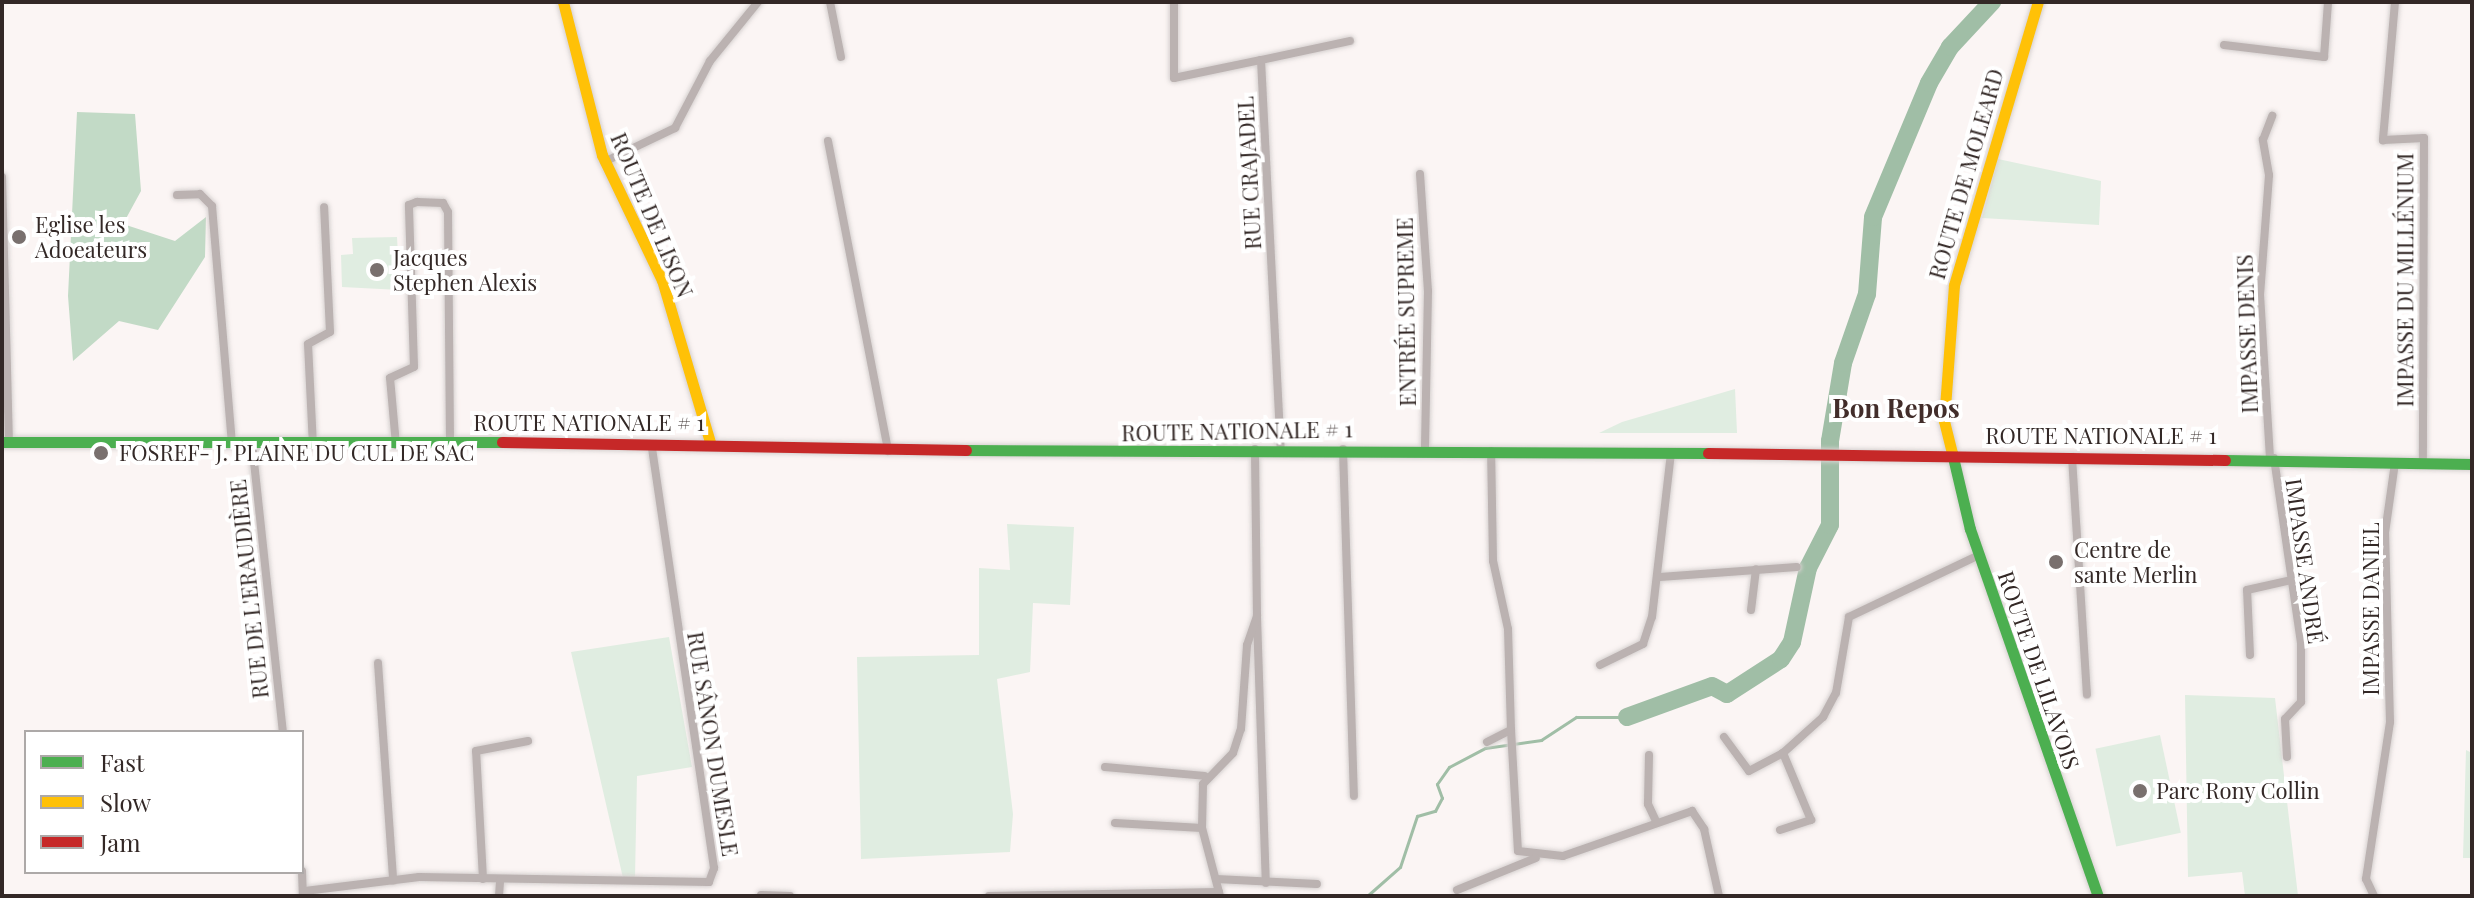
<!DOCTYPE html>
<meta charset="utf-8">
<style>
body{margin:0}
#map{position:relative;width:2474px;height:898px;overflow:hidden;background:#fbf5f4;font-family:"Playfair Display",serif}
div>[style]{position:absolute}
.green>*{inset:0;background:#e0ede1;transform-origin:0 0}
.forest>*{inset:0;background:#c2dac6}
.stream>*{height:3px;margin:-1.5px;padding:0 1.5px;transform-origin:1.5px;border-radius:1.5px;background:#a0bea6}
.river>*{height:18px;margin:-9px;padding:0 9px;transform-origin:9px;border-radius:9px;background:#a0bea6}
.roads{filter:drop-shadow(0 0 2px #d6d1d0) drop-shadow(0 0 2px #d6d1d0)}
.street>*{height:8px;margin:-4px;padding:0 4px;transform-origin:4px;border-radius:4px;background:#bbb2b1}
.fast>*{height:11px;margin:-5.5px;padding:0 5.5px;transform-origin:5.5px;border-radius:5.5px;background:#4caf50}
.slow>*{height:11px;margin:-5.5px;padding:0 5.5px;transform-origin:5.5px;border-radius:5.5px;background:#ffc107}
.jam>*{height:11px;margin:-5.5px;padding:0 5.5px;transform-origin:5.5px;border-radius:5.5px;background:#c62828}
.dots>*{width:22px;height:22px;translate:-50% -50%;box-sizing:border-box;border:4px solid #fff;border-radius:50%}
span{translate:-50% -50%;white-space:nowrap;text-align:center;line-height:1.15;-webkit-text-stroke:8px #fff;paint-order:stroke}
.street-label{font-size:22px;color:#332826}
.poi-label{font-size:22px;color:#332826}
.left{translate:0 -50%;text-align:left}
.quarter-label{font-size:26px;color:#422d2a;font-weight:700}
.frame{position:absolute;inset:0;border:4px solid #332826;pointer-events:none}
.legend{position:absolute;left:24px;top:730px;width:280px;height:144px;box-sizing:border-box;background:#fff;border:2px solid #ada9a8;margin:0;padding:10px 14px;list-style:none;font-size:24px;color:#332826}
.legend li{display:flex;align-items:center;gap:16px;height:40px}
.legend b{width:40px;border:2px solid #ada9a8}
</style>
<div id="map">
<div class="green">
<i style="clip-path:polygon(1998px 159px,2101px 181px,2099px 225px,1982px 218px)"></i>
<i style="clip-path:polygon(397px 237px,400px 290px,342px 287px,341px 255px,353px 254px,352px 238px)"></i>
<i style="clip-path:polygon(1735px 389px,1737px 433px,1599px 433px,1622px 422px)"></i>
<i style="clip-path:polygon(1007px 524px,1074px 527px,1070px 605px,1033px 603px,1030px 672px,997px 679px,1013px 814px,1010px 852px,861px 859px,857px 657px,979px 655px,979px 568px,1010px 570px)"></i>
<i style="clip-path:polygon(669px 637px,692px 767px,637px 776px,635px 878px,623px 878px,571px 652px)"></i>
<i style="clip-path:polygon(2185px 695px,2275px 698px,2298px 896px,2245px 896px,2242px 872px,2188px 877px)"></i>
<i style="left:2160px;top:735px;width:100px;height:66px;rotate:78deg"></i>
<i style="clip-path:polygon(2466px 750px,2472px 753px,2472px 858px,2463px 858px)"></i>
</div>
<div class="forest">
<i style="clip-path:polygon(77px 112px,135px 114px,141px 191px,123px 224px,175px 241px,206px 217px,205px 257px,158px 330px,119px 321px,73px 361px,68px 296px)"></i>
</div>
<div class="stream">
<i style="left:1367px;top:896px;width:44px;rotate:-41.3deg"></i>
<i style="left:1400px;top:867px;width:54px;rotate:-71.6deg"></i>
<i style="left:1417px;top:816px;width:19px;rotate:-16deg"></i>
<i style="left:1435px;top:811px;width:15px;rotate:-62deg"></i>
<i style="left:1442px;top:798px;width:15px;rotate:-110deg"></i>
<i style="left:1437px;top:784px;width:21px;rotate:-55deg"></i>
<i style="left:1449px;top:767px;width:41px;rotate:-27.8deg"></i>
<i style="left:1485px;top:748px;width:57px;rotate:-8.1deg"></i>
<i style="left:1541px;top:740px;width:42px;rotate:-33.3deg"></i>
<i style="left:1576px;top:717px;width:51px"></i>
</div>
<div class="river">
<i style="left:1627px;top:717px;width:90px;rotate:-20deg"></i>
<i style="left:1712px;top:686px;width:17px;rotate:28deg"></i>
<i style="left:1727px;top:694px;width:64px;rotate:-32.9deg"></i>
<i style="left:1781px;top:659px;width:20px;rotate:-57deg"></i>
<i style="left:1792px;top:642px;width:76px;rotate:-77.8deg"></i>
<i style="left:1808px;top:568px;width:48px;rotate:-62.9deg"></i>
<i style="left:1830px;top:525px;width:84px;rotate:-90deg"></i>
<i style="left:1830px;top:441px;width:79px;rotate:-80.5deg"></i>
<i style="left:1843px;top:363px;width:73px;rotate:-70.8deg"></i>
<i style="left:1867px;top:294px;width:77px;rotate:-85.5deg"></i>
<i style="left:1873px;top:217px;width:145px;rotate:-67.3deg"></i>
<i style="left:1929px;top:83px;width:42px;rotate:-59.7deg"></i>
<i style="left:1950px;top:47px;width:62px;rotate:-47deg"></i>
</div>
<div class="roads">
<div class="street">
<i style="left:830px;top:2px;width:56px;rotate:78.7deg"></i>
<i style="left:1174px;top:2px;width:76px;rotate:90deg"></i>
<i style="left:1174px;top:78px;width:89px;rotate:-11.7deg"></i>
<i style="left:1261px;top:60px;width:390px;rotate:87.1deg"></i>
<i style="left:2395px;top:2px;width:139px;rotate:95deg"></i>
<i style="left:2383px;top:140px;width:41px;rotate:-2.8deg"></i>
<i style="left:2424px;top:138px;width:325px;rotate:90.2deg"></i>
<i style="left:2224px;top:45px;width:101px;rotate:6.8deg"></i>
<i style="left:2324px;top:57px;width:55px;rotate:-85.8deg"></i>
<i style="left:1261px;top:60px;width:91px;rotate:-12.1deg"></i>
<i style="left:828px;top:141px;width:316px;rotate:79deg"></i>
<i style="left:604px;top:162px;width:79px;rotate:-25.6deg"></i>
<i style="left:675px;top:128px;width:76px;rotate:-62.4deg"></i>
<i style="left:710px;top:61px;width:76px;rotate:-50.9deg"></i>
<i style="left:1420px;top:174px;width:117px;rotate:86.1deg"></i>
<i style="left:1428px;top:291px;width:158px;rotate:91.1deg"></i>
<i style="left:2px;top:177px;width:265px;rotate:88.5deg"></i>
<i style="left:177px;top:195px;width:23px;rotate:-2deg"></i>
<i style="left:200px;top:194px;width:17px;rotate:45deg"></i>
<i style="left:212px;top:206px;width:239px;rotate:85.2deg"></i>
<i style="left:252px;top:443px;width:291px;rotate:83.9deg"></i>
<i style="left:396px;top:445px;width:67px;rotate:-95.1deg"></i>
<i style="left:390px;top:378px;width:26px;rotate:-25deg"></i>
<i style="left:414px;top:367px;width:162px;rotate:-91.8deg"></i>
<i style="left:409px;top:205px;width:9px;rotate:-21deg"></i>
<i style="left:417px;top:202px;width:26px;rotate:2deg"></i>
<i style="left:443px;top:203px;width:10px;rotate:61deg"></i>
<i style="left:448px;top:212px;width:232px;rotate:89.5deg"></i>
<i style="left:313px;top:446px;width:102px;rotate:-92.8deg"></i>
<i style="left:308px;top:344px;width:25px;rotate:-29deg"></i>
<i style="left:330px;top:332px;width:125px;rotate:-92.7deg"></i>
<i style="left:1343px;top:449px;width:347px;rotate:88.2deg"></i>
<i style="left:2072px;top:457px;width:238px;rotate:86.4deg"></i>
<i style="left:2270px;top:458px;width:163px;rotate:-93.5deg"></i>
<i style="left:2260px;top:295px;width:120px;rotate:-85.7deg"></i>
<i style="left:2269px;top:175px;width:36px;rotate:-100deg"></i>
<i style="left:2263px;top:140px;width:26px;rotate:-69deg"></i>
<i style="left:2274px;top:458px;width:187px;rotate:81.7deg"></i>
<i style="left:2301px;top:643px;width:59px;rotate:90deg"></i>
<i style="left:2301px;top:702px;width:23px;rotate:133deg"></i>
<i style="left:2285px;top:719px;width:38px;rotate:87deg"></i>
<i style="left:1660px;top:577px;width:137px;rotate:-4.2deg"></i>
<i style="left:1751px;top:610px;width:41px;rotate:-83deg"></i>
<i style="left:1257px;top:617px;width:266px;rotate:88.1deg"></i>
<i style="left:2250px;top:655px;width:65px;rotate:-92.6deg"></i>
<i style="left:2247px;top:590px;width:45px;rotate:-12.8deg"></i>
<i style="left:378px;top:663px;width:218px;rotate:86deg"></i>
<i style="left:1600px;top:665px;width:48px;rotate:-26deg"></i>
<i style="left:1643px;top:644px;width:28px;rotate:-72deg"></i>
<i style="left:1652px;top:617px;width:166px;rotate:-83.4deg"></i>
<i style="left:1511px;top:730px;width:121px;rotate:86.7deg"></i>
<i style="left:1518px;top:851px;width:45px;rotate:6.3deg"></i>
<i style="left:1563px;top:856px;width:137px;rotate:-19.2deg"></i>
<i style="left:1692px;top:811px;width:22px;rotate:56deg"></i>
<i style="left:1704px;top:829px;width:69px;rotate:77.4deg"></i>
<i style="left:1724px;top:737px;width:42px;rotate:53.7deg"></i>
<i style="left:1749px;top:771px;width:38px;rotate:-28deg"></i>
<i style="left:1487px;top:742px;width:27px;rotate:-27deg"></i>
<i style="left:1511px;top:730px;width:101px;rotate:-91.7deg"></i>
<i style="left:1508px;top:629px;width:70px;rotate:-102.4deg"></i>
<i style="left:1493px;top:561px;width:110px;rotate:-91deg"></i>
<i style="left:1649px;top:755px;width:49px;rotate:91.2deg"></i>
<i style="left:1648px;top:804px;width:19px;rotate:65deg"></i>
<i style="left:1105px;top:767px;width:100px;rotate:5.1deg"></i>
<i style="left:1115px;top:823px;width:87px;rotate:3.3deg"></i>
<i style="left:1780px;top:830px;width:33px;rotate:-18deg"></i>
<i style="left:1811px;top:820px;width:73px;rotate:-112.7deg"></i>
<i style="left:1783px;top:753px;width:54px;rotate:-42deg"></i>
<i style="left:1823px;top:717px;width:27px;rotate:-62deg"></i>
<i style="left:1836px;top:693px;width:77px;rotate:-80.3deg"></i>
<i style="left:1849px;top:617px;width:144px;rotate:-25.5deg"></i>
<i style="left:302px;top:871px;width:24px;rotate:88deg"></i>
<i style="left:483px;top:879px;width:128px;rotate:-93.1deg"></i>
<i style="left:476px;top:751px;width:53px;rotate:-10.9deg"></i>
<i style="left:1216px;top:879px;width:101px;rotate:2.8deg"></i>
<i style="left:1457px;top:890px;width:85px;rotate:-22.1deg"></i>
<i style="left:305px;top:891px;width:115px;rotate:-7deg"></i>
<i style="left:419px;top:877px;width:290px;rotate:1deg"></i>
<i style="left:709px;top:882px;width:15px;rotate:-70deg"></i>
<i style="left:714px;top:868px;width:427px;rotate:-98.4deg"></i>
<i style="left:761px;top:895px;width:29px;rotate:2deg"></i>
<i style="left:499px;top:896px;width:16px;rotate:-86deg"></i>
<i style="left:989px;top:896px;width:230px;rotate:-1deg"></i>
<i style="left:1220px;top:896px;width:70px;rotate:-104.8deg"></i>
<i style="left:1202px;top:828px;width:44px;rotate:-88.7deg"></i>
<i style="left:1203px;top:784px;width:43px;rotate:-45.9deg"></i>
<i style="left:1233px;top:753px;width:25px;rotate:-72deg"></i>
<i style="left:1241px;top:729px;width:84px;rotate:-85.9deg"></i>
<i style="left:1247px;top:645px;width:31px;rotate:-71deg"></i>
<i style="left:1257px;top:616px;width:167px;rotate:-90.7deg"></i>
<i style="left:2374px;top:896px;width:19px;rotate:-115deg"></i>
<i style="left:2366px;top:879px;width:159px;rotate:-81.3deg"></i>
<i style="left:2390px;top:722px;width:189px;rotate:-91.5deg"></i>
<i style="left:2385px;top:533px;width:71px;rotate:-81.9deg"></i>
</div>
<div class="fast">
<i style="left:2px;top:442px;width:500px"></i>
<i style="left:966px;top:450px;width:742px;rotate:0.23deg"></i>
<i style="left:1952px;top:453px;width:78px;rotate:76.7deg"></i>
<i style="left:1970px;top:529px;width:389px;rotate:70.8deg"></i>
<i style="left:2225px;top:460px;width:247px;rotate:0.9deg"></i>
</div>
<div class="slow">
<i style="left:563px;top:2px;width:158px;rotate:75.7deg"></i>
<i style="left:602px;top:155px;width:139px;rotate:64.4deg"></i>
<i style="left:662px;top:280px;width:169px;rotate:73.5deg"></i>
<i style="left:1952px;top:453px;width:33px;rotate:-104deg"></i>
<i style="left:1944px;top:421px;width:136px;rotate:-85.8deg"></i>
<i style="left:1954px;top:285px;width:295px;rotate:-73.5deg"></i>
</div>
<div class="jam">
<i style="left:502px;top:442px;width:464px;rotate:1deg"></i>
<i style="left:1708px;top:453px;width:517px;rotate:0.78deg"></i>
</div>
</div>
<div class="dots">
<i style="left:19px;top:237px;background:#79706e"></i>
<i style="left:377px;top:270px;background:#79706e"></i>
<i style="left:101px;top:453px;background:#79706e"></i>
<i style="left:2056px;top:562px;background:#79706e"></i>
<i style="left:2140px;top:791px;background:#79706e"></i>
</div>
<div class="street-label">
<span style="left:1249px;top:173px;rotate:-93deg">RUE CRAJADEL</span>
<span style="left:1966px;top:174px;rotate:-74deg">ROUTE DE MOLEARD</span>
<span style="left:652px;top:215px;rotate:67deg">ROUTE DE LISON</span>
<span style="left:2405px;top:280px;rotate:-90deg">IMPASSE DU MILLÉNIUM</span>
<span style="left:1406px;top:312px;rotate:-91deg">ENTRÉE SUPREME</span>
<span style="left:2247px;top:334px;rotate:-92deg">IMPASSE DENIS</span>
<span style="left:589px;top:423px">ROUTE NATIONALE # 1</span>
<span style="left:1237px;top:431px;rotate:-1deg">ROUTE NATIONALE # 1</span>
<span style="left:2101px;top:436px">ROUTE NATIONALE # 1</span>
<span style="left:2305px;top:561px;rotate:82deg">IMPASSE ANDRÉ</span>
<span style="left:249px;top:589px;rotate:-96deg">RUE DE L'ERAUDIÈRE</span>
<span style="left:2371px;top:609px;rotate:-90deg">IMPASSE DANIEL</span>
<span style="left:2039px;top:670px;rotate:71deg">ROUTE DE LILAVOIS</span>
<span style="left:713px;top:744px;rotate:81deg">RUE SÂNON DUMESLE</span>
</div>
<div class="poi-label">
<span class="left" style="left:35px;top:237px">Eglise les<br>Adoeateurs</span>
<span class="left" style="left:393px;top:270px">Jacques<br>Stephen Alexis</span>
<span class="left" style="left:119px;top:453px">FOSREF- J. PLAINE DU CUL DE SAC</span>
<span class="left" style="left:2074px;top:562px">Centre de<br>sante Merlin</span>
<span class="left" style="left:2156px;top:791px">Parc Rony Collin</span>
</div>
<div class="quarter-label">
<span style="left:1896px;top:408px">Bon Repos</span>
</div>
<div class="frame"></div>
<ul class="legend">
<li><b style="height:10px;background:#4caf50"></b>Fast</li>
<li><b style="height:10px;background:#ffc107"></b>Slow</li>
<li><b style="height:10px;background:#c62828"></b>Jam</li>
</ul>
</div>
